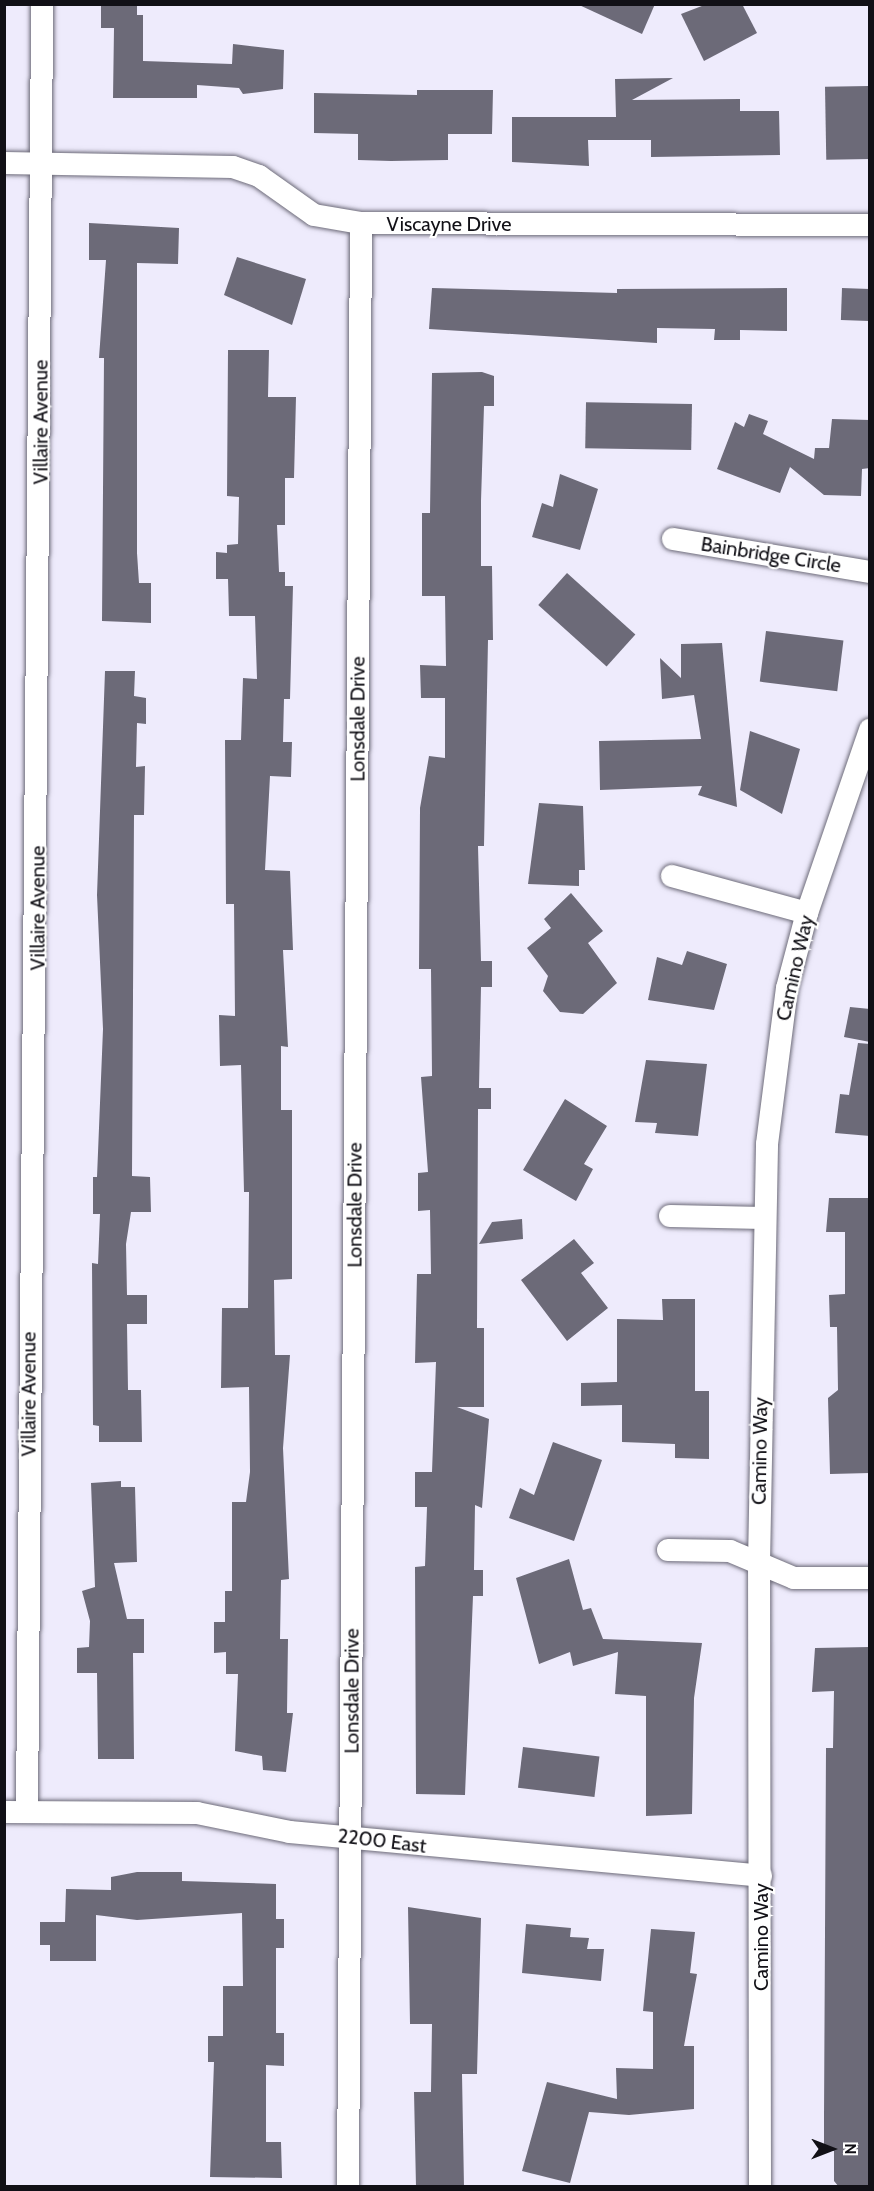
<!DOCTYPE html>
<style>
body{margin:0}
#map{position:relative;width:874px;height:2191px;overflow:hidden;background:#eeebfc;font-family:Cabin,sans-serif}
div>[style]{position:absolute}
.building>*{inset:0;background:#6c6a78;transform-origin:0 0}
.roads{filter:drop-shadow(0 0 2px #6d6b79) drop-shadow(0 0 2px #6d6b79)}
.minor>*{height:22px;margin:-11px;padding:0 11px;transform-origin:11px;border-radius:11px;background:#fff}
span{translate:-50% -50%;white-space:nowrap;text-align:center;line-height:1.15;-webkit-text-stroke:4.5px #fff;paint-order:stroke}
.street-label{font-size:20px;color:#111016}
.frame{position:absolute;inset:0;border:6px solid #111016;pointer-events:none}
.north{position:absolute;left:802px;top:2119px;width:60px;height:60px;-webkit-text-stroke:4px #fff;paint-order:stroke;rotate:90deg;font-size:16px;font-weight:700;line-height:24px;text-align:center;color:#111016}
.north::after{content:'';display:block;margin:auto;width:21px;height:27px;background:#111016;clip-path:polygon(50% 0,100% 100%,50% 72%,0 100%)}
</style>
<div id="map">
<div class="building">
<i style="clip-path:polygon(101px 4px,137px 4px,137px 15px,143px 15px,143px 61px,232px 64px,233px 44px,284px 50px,283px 89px,243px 94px,239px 88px,197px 85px,197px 98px,113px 98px,114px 28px,101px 28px)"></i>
<i style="clip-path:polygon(577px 4px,655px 4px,642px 34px)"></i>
<i style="clip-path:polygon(707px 4px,742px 4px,757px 33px,704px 61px,681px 14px)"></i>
<i style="clip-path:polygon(673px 78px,632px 100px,740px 99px,740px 111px,779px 111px,780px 155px,651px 157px,651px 140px,588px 140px,589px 166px,512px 162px,512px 117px,616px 117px,615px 79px)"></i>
<i style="left:869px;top:86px;width:73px;height:44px;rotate:89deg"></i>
<i style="clip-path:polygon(417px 90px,493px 90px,492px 134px,448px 134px,448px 160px,391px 161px,358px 160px,358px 134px,314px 133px,314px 93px,417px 95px)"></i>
<i style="clip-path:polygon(89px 223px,179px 228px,178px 264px,137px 263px,137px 553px,139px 583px,151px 583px,151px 623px,102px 621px,104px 358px,99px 358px,106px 260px,89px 260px)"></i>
<i style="clip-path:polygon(237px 257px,306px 279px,292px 325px,224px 295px)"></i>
<i style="clip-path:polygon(432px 288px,617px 293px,617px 289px,787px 288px,787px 331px,740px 330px,740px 340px,714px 340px,715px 329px,657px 328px,657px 343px,429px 329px)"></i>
<i style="left:842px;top:288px;width:28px;height:32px;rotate:2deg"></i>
<i style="clip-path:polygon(228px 350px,269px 350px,268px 397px,296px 397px,294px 478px,285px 478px,285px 525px,277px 525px,279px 572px,285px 572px,285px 586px,293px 586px,290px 699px,284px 699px,283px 742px,292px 742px,291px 777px,270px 776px,265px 870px,290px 871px,293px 950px,283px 950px,288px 1047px,281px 1046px,281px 1110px,292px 1110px,292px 1279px,274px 1280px,275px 1355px,290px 1355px,283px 1448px,289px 1579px,281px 1580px,280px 1639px,288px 1639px,287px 1713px,293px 1713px,286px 1772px,263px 1770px,262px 1756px,235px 1751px,238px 1674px,226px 1674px,226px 1652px,214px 1653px,214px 1622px,225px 1622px,225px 1591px,232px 1591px,232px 1502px,246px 1502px,250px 1472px,249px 1387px,221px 1388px,222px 1308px,248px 1308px,249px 1192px,244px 1192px,241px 1065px,220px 1066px,219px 1015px,235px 1016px,234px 904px,226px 904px,225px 740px,241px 740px,243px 678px,257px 679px,255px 616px,229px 616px,228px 579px,216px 579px,216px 552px,227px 553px,227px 545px,238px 544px,239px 497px,227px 496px)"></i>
<i style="clip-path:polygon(482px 372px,494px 376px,494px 406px,484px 406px,481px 501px,481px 566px,492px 566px,493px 640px,488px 640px,484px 846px,478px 846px,481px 961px,492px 961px,492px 987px,481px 987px,479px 1088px,491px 1088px,491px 1109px,478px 1109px,477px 1328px,484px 1328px,484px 1407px,457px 1407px,489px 1419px,482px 1508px,475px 1505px,474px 1570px,483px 1570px,483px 1596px,473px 1596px,465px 1795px,416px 1794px,415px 1567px,425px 1566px,427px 1507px,415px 1507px,415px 1472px,432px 1472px,436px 1362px,415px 1363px,417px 1274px,431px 1274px,430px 1210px,418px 1211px,418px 1173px,428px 1172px,421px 1077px,432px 1076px,431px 969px,419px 969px,420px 808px,429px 756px,445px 758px,445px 698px,421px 698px,420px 665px,446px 666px,445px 596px,422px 596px,422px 513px,430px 513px,432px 373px)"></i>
<i style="left:692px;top:404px;width:46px;height:106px;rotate:91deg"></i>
<i style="clip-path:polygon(749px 414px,768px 421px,763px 434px,814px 459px,815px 448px,829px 448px,832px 419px,870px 420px,870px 468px,862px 469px,861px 496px,824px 495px,790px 467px,780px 493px,717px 469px,735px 422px,744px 427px)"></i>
<i style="clip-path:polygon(560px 474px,598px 489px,580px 550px,532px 537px,542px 503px,553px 507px)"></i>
<i style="left:567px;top:573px;width:92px;height:43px;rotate:42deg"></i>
<i style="left:766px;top:631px;width:78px;height:51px;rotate:7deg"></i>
<i style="clip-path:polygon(722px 643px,737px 807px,698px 795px,702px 786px,600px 790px,599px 741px,701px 739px,694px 695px,662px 699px,660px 658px,681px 678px,681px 644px)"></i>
<i style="clip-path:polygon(105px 671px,135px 671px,134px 696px,146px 698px,146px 724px,137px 723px,136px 767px,145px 766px,144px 815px,134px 815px,132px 1176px,150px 1177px,151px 1212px,131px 1212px,126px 1244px,127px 1295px,147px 1295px,147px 1324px,127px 1324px,128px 1390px,141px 1390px,142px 1442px,99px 1442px,99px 1426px,93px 1425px,92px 1263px,98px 1264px,100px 1214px,93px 1214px,93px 1177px,97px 1177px,103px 1029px,97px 895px)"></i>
<i style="clip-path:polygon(750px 731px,800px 749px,782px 814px,740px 790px)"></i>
<i style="clip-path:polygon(539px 803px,583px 806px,585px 870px,579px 870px,579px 886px,528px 884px)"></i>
<i style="clip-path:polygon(571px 893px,603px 931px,588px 943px,617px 983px,583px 1014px,560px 1012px,543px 991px,548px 976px,527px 948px,551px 928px,544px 919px)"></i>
<i style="clip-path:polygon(687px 951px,727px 964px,714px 1010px,648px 1000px,657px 957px,682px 965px)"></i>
<i style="clip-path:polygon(850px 1007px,870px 1009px,870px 1042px,844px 1037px)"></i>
<i style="clip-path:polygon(858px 1043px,870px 1044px,870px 1136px,835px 1133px,840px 1094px,849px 1095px)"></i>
<i style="clip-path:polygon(646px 1060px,707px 1064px,698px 1136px,655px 1133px,657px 1123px,635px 1122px)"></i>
<i style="clip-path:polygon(565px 1099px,607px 1126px,584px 1164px,593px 1169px,576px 1201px,523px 1170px)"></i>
<i style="clip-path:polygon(829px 1198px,870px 1198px,870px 1473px,830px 1474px,828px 1398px,838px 1390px,837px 1327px,830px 1327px,829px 1295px,845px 1294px,845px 1232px,826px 1232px)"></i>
<i style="clip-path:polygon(522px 1219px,523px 1239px,479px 1244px,492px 1222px)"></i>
<i style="clip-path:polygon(574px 1239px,594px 1263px,581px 1273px,608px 1308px,567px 1341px,521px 1280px)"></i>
<i style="clip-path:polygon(662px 1299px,695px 1299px,695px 1391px,709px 1391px,709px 1459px,675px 1458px,675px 1444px,622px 1442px,622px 1405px,581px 1406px,581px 1383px,617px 1382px,617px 1319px,663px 1320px)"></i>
<i style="clip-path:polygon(553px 1442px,602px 1460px,574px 1541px,509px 1518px,520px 1488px,534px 1495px)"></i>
<i style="clip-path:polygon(121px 1481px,121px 1487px,135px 1487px,137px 1562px,114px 1563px,127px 1619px,144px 1619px,144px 1653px,133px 1653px,134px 1759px,98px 1759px,97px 1673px,77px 1673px,77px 1648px,89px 1647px,90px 1621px,82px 1591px,95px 1587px,91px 1483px)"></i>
<i style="clip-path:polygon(569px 1559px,583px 1610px,591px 1608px,603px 1639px,702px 1643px,694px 1698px,692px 1814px,646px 1816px,646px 1696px,615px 1694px,618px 1652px,573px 1666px,570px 1652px,539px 1664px,516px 1578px)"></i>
<i style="clip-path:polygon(870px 1647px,870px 2187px,839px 2187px,834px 2181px,834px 2151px,824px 2151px,824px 2116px,826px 1748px,833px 1748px,834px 1691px,812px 1692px,815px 1648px)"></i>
<i style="left:523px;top:1747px;width:77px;height:41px;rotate:7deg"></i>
<i style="clip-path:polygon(137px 1872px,182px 1872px,182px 1881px,276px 1884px,276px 1919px,284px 1919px,284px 1948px,276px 1948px,276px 2033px,284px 2033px,284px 2066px,266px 2065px,266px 2142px,281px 2142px,282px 2178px,210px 2177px,214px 2062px,208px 2062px,208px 2036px,223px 2036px,223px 1986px,243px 1986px,242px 1913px,137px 1920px,96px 1915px,96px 1961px,50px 1961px,50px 1945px,40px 1945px,40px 1922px,65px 1922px,66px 1889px,111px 1890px,111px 1877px)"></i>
<i style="clip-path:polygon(408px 1907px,481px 1918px,477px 2074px,462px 2074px,464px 2187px,416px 2187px,414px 2092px,431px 2092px,432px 2024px,410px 2024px)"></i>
<i style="clip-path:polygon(526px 1924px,571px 1928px,570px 1937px,589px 1938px,587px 1949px,604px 1949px,601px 1981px,522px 1973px)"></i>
<i style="clip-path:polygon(651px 1929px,695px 1932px,690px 1973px,697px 1974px,684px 2046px,694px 2046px,694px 2109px,629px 2115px,589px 2112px,570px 2183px,522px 2171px,547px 2082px,617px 2099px,616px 2068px,653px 2069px,653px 2012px,643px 2011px)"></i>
</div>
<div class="roads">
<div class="minor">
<i style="left:4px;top:163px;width:229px;rotate:1deg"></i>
<i style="left:233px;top:167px;width:28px;rotate:19deg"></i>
<i style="left:259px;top:176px;width:67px;rotate:35.3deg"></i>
<i style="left:314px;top:215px;width:48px;rotate:9.7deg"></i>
<i style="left:361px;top:223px;width:509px;rotate:0.23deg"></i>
<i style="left:673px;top:539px;width:200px;rotate:9.5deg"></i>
<i style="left:672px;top:876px;width:140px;rotate:15.3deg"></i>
<i style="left:670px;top:1216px;width:94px;rotate:1.2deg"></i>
<i style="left:668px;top:1550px;width:62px;rotate:0.9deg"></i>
<i style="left:730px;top:1551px;width:69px;rotate:22.9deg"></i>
<i style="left:794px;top:1578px;width:76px"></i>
<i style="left:4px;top:1812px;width:193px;rotate:0.3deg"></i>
<i style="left:197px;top:1813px;width:95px;rotate:11.5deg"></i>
<i style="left:290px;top:1832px;width:473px;rotate:5.3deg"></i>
<i style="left:27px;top:1812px;width:1808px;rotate:-89.52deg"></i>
<i style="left:348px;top:2186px;width:1963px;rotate:-89.62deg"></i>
<i style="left:760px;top:2186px;width:623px;rotate:-90.09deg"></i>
<i style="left:759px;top:1563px;width:419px;rotate:-88.9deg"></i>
<i style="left:767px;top:1144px;width:157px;rotate:-82.7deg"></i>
<i style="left:787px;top:988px;width:78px;rotate:-75.1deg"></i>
<i style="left:807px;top:913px;width:194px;rotate:-71deg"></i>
</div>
</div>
<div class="street-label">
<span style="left:449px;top:224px">Viscayne Drive</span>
<span style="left:41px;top:422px;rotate:-90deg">Villaire Avenue</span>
<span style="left:771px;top:555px;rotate:9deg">Bainbridge Circle</span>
<span style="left:358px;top:719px;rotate:-90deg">Lonsdale Drive</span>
<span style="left:38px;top:908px;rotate:-90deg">Villaire Avenue</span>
<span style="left:795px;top:968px;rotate:-77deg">Camino Way</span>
<span style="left:355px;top:1205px;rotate:-90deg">Lonsdale Drive</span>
<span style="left:29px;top:1394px;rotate:-90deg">Villaire Avenue</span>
<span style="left:760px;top:1451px;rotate:-89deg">Camino Way</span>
<span style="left:352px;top:1691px;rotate:-90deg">Lonsdale Drive</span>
<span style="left:382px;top:1841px;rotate:7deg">2200 East</span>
<span style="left:761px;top:1937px;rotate:-90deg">Camino Way</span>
</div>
<div class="frame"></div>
<div class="north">N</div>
</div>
